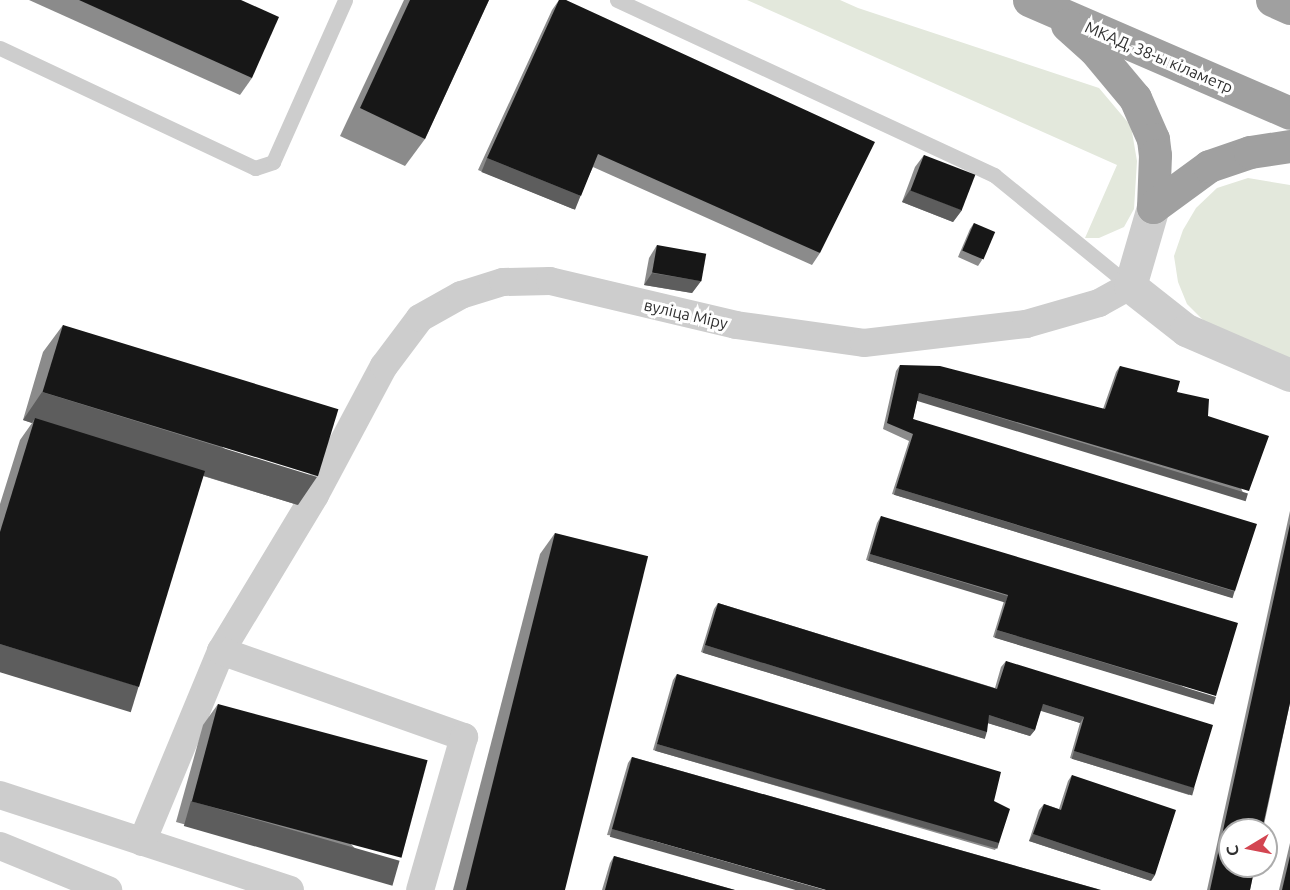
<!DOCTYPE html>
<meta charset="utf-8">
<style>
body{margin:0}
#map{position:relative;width:1290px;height:890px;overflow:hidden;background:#fff;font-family:Ubuntu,sans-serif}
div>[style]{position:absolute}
.green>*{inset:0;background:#e3e8dc}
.service>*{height:15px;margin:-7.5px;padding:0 7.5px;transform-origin:7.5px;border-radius:7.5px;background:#cdcdcd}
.minor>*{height:28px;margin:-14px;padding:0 14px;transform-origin:14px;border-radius:14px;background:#cdcdcd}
.tertiary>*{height:33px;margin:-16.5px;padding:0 16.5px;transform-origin:16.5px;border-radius:16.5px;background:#cdcdcd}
.trunk>*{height:33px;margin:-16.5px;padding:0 16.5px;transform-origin:16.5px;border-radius:16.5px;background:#a0a0a0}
.wall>*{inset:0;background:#8b8b8b}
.shaded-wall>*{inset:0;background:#5d5d5d;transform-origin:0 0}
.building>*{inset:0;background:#171717;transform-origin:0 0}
span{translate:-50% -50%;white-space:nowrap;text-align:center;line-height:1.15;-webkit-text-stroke:6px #fff;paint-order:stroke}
.street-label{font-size:16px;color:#303030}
.north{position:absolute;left:1218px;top:818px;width:60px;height:60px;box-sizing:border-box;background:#fff;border:2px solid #acacac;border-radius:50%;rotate:260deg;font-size:16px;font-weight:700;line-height:24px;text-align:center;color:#303030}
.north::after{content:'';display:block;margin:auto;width:21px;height:27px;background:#d34551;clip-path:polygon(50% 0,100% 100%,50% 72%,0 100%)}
</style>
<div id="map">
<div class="green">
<i style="clip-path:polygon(747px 0,840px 0,858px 8px,1099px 88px,1131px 126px,1137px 161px,1134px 209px,1124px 227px,1099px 238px,1085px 238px,1117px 165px)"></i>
<i style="clip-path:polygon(1248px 178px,1290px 185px,1290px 359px,1206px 323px,1187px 304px,1178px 282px,1174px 256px,1183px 230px,1196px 208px,1217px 188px)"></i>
</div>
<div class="service">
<i style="left:617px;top:0;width:416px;rotate:24.9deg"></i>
<i style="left:994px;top:175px;width:176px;rotate:39.2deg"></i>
<i style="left:0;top:48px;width:282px;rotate:25.2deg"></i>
<i style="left:255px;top:168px;width:19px;rotate:-18deg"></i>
<i style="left:273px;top:162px;width:177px;rotate:-66deg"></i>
</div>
<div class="minor">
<i style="left:221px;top:651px;width:182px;rotate:-58.9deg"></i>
<i style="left:315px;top:495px;width:146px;rotate:-61.9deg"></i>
<i style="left:384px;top:366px;width:60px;rotate:-53.1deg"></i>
<i style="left:420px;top:318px;width:47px;rotate:-29.3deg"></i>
<i style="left:461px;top:295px;width:44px;rotate:-17.2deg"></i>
<i style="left:503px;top:282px;width:47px;rotate:-1.2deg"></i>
<i style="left:550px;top:281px;width:191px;rotate:13.3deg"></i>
<i style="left:736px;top:325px;width:129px;rotate:8deg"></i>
<i style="left:864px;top:343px;width:163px;rotate:-6.7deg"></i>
<i style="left:1026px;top:324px;width:76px;rotate:-16deg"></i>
<i style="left:1099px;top:303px;width:35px;rotate:-29deg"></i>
<i style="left:0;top:795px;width:305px;rotate:18.1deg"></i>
<i style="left:142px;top:842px;width:207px;rotate:-67.5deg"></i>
<i style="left:221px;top:651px;width:258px;rotate:19.5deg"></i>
<i style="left:464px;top:737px;width:159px;rotate:106deg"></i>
<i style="left:0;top:846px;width:117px;rotate:22.2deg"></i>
</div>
<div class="tertiary">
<i style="left:1153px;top:207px;width:82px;rotate:106.2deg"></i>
<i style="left:1130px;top:286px;width:71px;rotate:38.2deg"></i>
<i style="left:1186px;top:330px;width:113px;rotate:23.4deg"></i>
</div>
<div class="trunk">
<i style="left:1029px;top:0;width:284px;rotate:23.4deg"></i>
<i style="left:1272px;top:0;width:20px;rotate:24deg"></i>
<i style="left:1067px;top:25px;width:36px;rotate:42deg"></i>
<i style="left:1094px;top:49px;width:64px;rotate:50.1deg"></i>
<i style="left:1135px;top:98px;width:45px;rotate:66.3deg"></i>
<i style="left:1153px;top:139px;width:16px;rotate:83deg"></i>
<i style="left:1155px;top:155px;width:52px;rotate:92.2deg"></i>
<i style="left:1153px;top:207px;width:69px;rotate:-36.2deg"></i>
<i style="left:1209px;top:166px;width:43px;rotate:-18.9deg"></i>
<i style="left:1250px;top:152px;width:40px;rotate:-8.5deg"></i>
</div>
<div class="wall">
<i style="clip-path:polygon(29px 0,241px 0,252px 78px,240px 95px)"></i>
<i style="clip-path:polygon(404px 0,489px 0,425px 139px,405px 166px,340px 136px)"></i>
<i style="clip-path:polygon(559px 0,566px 0,820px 253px,812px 265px,593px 167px,573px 209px,478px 170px,552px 10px)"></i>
<i style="clip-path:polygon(924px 155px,962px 210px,953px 222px,902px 202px,915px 167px)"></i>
<i style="clip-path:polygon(974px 223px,982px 260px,978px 266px,958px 257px,970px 229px)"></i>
<i style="clip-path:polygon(657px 245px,701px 281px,692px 293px,644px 285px,649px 258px)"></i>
<i style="clip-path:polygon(63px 325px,298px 505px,203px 476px,124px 709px,0 671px,0 504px,20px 440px,32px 423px,23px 420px,43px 352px)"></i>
<i style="clip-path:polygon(900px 365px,1103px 409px,1116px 372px,1120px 366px,1177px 392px,1208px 416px,1245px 497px,917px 400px,913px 419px,1235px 591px,1230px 597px,892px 494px,909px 441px,883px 429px,896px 371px)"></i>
<i style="clip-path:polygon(1290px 511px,1290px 703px,1250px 890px,1207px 890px)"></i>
<i style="clip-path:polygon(881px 516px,1212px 703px,993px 637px,1004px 601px,866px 560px,877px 523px)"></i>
<i style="clip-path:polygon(555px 533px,562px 890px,453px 890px,540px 554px)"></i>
<i style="clip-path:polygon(718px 603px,995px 688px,1001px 667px,1006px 661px,1194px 788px,1189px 795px,1070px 758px,1080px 723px,1040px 710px,1035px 730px,1030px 736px,988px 723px,982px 738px,701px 652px,714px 609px)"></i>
<i style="clip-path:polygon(677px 674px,994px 801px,999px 843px,995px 850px,653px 750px,673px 680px)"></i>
<i style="clip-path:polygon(218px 704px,385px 880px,176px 822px,203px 725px)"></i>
<i style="clip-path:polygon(632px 757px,1101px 890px,607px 835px,628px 763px)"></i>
<i style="clip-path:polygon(1072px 775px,1155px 875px,1151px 881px,1029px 841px,1039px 810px,1044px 804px,1059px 809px,1068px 781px)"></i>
<i style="clip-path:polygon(1290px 843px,1290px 890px,1279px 890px)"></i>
<i style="clip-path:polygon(614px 856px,735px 890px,602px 890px,610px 863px)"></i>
</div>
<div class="shaded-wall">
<i style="left:487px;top:158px;width:101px;height:15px;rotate:22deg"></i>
<i style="clip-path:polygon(910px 190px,962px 210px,953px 222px,902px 202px)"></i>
<i style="clip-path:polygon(652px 273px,701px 281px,692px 293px,644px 285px)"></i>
<i style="clip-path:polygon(42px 392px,317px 477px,298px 505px,33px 423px,35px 418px,32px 423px,23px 420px)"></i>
<i style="left:919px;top:393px;width:344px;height:8px;rotate:17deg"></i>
<i style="left:896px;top:488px;width:354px;height:7px;rotate:17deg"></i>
<i style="left:870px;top:554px;width:144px;height:7px;rotate:17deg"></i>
<i style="left:997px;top:630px;width:229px;height:8px;rotate:17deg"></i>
<i style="left:0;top:644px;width:145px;height:27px;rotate:17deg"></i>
<i style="left:705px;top:645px;width:295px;height:8px;rotate:17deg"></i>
<i style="clip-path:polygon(1043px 704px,1084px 717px,1080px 723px,1038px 710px)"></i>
<i style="clip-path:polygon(989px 715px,1035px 730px,1030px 736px,984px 722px)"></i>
<i style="left:657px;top:744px;width:356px;height:7px;rotate:16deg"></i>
<i style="left:1074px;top:751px;width:126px;height:8px;rotate:17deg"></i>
<i style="left:191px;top:801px;width:217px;height:26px;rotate:16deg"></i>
<i style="left:612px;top:829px;width:223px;height:8px;rotate:16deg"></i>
<i style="clip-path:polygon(1033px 834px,1155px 875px,1151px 881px,1029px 841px)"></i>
</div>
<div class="building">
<i style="clip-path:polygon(79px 0,241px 0,279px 17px,252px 78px)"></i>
<i style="clip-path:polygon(410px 0,489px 0,425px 139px,360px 108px)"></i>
<i style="clip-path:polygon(559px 0,566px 0,875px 142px,820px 253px,598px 154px,581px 196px,487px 158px)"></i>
<i style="left:924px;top:155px;width:55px;height:38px;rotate:21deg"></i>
<i style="left:974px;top:223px;width:23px;height:30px;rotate:23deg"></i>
<i style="left:657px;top:245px;width:50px;height:28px;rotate:10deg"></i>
<i style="left:63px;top:325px;width:288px;height:70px;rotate:17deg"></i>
<i style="clip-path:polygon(900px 365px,940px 366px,1105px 409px,1120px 366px,1180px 381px,1177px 392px,1209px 399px,1208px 416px,1269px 436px,1249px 491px,919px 393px,913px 419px,1257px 524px,1235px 591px,896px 488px,913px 434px,887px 423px)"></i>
<i style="clip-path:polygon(35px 418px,205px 471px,139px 687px,0 644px,0 532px)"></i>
<i style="clip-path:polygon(881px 516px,1238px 623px,1216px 696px,997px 630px,1008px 595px,870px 554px)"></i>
<i style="clip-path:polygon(1290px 524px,1290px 703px,1262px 830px,1230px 830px,1230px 866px,1255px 866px,1250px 890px,1210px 890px)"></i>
<i style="left:555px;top:533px;width:96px;height:369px;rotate:14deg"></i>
<i style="clip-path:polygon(718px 603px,997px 689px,1006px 661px,1213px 725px,1194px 788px,1074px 751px,1084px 717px,1043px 704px,1035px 730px,989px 715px,987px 732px,705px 645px)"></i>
<i style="clip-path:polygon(677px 674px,1001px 772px,994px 801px,1010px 809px,999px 843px,657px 744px)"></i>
<i style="left:218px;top:704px;width:217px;height:101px;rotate:15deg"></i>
<i style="clip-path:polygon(632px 757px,1101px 890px,826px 890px,612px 829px)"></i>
<i style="clip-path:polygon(1072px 775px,1176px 810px,1155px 875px,1033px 834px,1044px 804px,1061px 810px)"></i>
<i style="clip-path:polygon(614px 856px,735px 890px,605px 890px)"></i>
<i style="clip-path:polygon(1290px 856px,1290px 890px,1282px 890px)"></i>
</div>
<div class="street-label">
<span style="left:1159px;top:57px;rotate:23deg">МКАД, 38-ы кіламетр</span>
<span style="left:686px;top:314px;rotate:13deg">вуліца Міру</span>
</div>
<div class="north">С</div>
</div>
